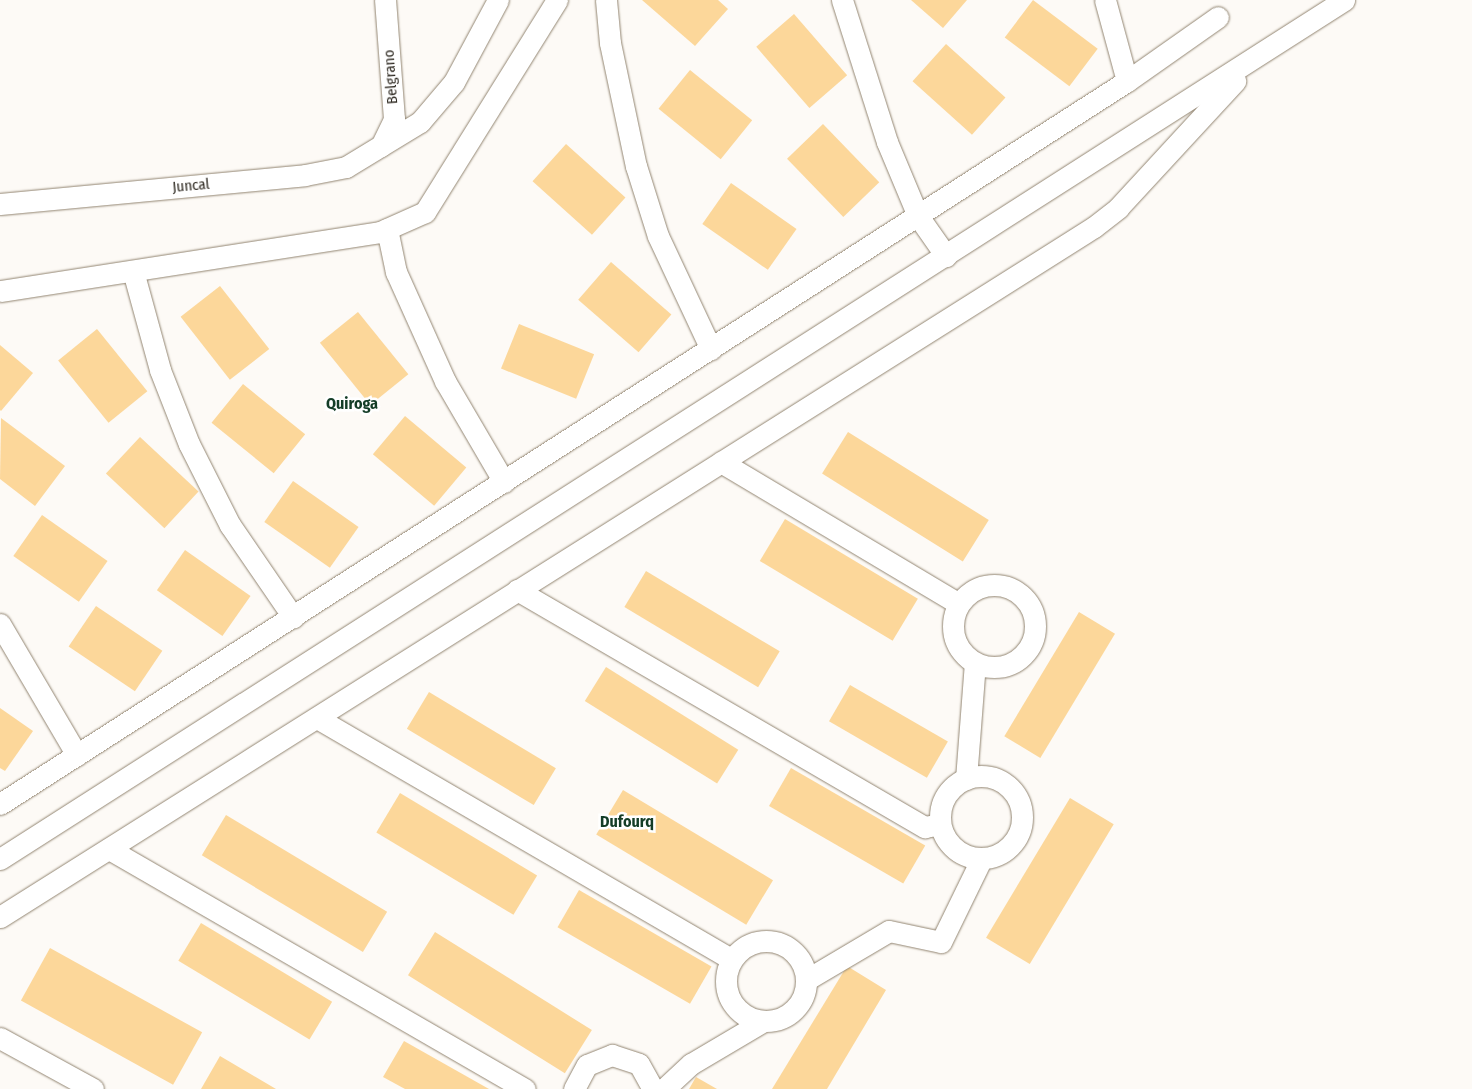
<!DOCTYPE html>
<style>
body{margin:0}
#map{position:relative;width:1472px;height:1089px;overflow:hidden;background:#fdfaf6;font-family:"Fira Sans Condensed",sans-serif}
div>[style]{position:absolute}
.building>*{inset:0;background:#fcd79a;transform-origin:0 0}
.roads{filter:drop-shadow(0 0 1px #928571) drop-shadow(0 0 1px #928571)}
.minor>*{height:21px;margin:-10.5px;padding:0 10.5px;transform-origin:10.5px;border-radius:10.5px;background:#fff}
.minor>.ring{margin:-10.5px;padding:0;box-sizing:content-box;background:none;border:21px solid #fff;border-radius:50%}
span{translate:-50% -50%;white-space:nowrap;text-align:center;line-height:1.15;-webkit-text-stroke:5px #fff;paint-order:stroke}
.street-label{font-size:15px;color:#2a251d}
.neighbourhood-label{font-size:16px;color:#143d27;font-weight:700}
</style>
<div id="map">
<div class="building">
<i style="clip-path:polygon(642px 0,718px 0,728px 9px,695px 46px)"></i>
<i style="clip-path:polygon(911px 0,967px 0,943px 28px)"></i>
<i style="left:1033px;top:0;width:81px;height:47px;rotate:37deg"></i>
<i style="left:794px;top:14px;width:81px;height:50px;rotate:49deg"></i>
<i style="left:946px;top:44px;width:80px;height:50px;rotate:42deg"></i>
<i style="left:690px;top:70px;width:80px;height:50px;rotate:39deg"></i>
<i style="left:823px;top:124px;width:81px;height:50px;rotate:46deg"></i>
<i style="left:566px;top:144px;width:80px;height:50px;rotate:42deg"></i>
<i style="left:731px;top:183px;width:80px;height:50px;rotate:35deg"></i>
<i style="left:611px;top:262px;width:80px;height:50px;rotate:41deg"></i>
<i style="left:220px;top:286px;width:80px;height:50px;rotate:52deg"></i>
<i style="left:358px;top:312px;width:80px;height:49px;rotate:51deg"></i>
<i style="left:519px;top:324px;width:81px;height:48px;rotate:22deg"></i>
<i style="left:97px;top:329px;width:80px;height:50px;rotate:51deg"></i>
<i style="clip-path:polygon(0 345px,33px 373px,1px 411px,0 410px)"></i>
<i style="left:243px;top:384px;width:80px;height:50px;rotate:39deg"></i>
<i style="left:405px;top:416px;width:80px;height:50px;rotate:40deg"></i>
<i style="clip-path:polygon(1px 418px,65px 466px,35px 506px,0 479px)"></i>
<i style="left:848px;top:432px;width:166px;height:49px;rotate:32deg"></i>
<i style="left:140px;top:437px;width:80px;height:50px;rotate:43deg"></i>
<i style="left:293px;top:481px;width:80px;height:50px;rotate:35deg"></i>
<i style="left:42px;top:515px;width:80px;height:50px;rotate:35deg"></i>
<i style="left:785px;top:519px;width:155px;height:49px;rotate:31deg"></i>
<i style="left:185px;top:550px;width:80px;height:49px;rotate:35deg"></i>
<i style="left:646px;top:571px;width:156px;height:42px;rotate:31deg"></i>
<i style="left:96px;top:606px;width:80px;height:49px;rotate:34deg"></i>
<i style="left:1079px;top:612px;width:42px;height:145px;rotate:31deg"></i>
<i style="left:606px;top:667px;width:156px;height:40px;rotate:32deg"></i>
<i style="left:850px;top:685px;width:113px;height:42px;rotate:30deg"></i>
<i style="left:429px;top:692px;width:148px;height:43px;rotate:31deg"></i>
<i style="clip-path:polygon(0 708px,33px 731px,5px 771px,0 768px)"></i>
<i style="left:791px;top:768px;width:155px;height:44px;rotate:30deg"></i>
<i style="left:623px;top:790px;width:175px;height:52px;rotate:31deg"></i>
<i style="left:400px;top:793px;width:160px;height:46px;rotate:31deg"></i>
<i style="left:1070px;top:798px;width:51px;height:163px;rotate:31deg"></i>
<i style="left:226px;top:815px;width:188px;height:47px;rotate:31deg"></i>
<i style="left:579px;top:890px;width:153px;height:43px;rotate:30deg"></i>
<i style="left:201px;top:923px;width:153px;height:44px;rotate:31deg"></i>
<i style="left:435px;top:932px;width:185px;height:51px;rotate:32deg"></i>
<i style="left:50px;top:948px;width:174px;height:60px;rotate:29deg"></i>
<i style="clip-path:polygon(847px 966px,886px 990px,827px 1089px,772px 1089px)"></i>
<i style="clip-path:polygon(404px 1041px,489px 1089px,405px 1089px,383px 1077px)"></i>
<i style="clip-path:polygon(220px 1056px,276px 1089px,201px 1089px)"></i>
<i style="clip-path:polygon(696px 1077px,717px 1089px,689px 1089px)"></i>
</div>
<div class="roads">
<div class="minor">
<i style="left:606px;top:0;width:43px;rotate:84.7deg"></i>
<i style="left:610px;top:43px;width:126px;rotate:78.1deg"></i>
<i style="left:636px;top:166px;width:73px;rotate:72.6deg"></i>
<i style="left:658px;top:236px;width:125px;rotate:64.9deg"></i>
<i style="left:842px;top:0;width:149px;rotate:72.4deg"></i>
<i style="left:887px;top:142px;width:80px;rotate:67.3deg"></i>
<i style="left:918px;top:216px;width:49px;rotate:55deg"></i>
<i style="left:1105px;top:0;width:84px;rotate:74.8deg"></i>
<i style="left:381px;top:146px;width:30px;rotate:-64deg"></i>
<i style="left:394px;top:119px;width:119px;rotate:-94.3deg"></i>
<i style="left:0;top:204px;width:306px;rotate:-5.4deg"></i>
<i style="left:305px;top:175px;width:42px;rotate:-11deg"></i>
<i style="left:346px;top:167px;width:87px;rotate:-31.3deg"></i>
<i style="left:420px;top:122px;width:52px;rotate:-49.6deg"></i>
<i style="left:454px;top:82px;width:93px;rotate:-61.8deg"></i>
<i style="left:387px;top:229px;width:44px;rotate:78.2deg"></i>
<i style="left:396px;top:272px;width:120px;rotate:65.8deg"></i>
<i style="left:445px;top:381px;width:117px;rotate:59.7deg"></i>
<i style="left:133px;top:271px;width:103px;rotate:74.7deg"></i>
<i style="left:160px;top:370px;width:79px;rotate:68.6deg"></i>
<i style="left:189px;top:444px;width:91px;rotate:63.2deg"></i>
<i style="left:230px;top:525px;width:112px;rotate:55.6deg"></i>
<i style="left:0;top:291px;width:385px;rotate:-8.8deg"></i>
<i style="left:380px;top:232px;width:49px;rotate:-24deg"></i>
<i style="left:425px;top:212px;width:250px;rotate:-58.1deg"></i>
<i style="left:721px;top:462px;width:277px;rotate:30.8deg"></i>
<i class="ring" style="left:953px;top:585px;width:61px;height:61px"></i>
<i style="left:517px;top:590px;width:472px;rotate:30.2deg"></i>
<i style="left:925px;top:827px;width:15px;rotate:-11deg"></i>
<i style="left:0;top:624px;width:152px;rotate:59.6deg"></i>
<i style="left:317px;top:718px;width:479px;rotate:30.2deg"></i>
<i class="ring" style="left:940px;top:776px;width:61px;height:61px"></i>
<i style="left:966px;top:779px;width:116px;rotate:-85.6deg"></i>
<i style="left:0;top:804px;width:1339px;rotate:-32.68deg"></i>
<i style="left:1127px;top:81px;width:111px;rotate:-35.1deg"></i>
<i style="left:109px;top:849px;width:480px;rotate:30deg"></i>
<i style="left:0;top:859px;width:1595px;rotate:-32.58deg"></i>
<i style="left:0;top:917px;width:1293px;rotate:-32.24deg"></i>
<i style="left:1094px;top:227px;width:31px;rotate:-38deg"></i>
<i style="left:1118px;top:208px;width:173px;rotate:-47.3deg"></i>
<i class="ring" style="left:726px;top:941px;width:59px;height:59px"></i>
<i style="left:806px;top:980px;width:96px;rotate:-30.6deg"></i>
<i style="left:889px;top:931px;width:53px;rotate:11.9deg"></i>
<i style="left:941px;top:942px;width:93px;rotate:-64deg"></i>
<i style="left:0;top:1038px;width:106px;rotate:28.7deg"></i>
<i style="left:574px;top:1089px;width:27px;rotate:-62deg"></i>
<i style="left:587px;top:1065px;width:27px;rotate:-22deg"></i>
<i style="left:612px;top:1055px;width:28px;rotate:18deg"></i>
<i style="left:639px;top:1064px;width:29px;rotate:61deg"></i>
<i style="left:664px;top:1089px;width:37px;rotate:-43deg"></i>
<i style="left:691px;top:1064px;width:82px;rotate:-30.6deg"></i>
</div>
</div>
<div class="street-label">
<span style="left:391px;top:77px;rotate:-94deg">Belgrano</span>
<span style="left:191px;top:186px;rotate:-5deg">Juncal</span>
</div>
<div class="neighbourhood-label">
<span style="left:352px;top:404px">Quiroga</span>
<span style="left:627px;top:822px">Dufourq</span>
</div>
</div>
